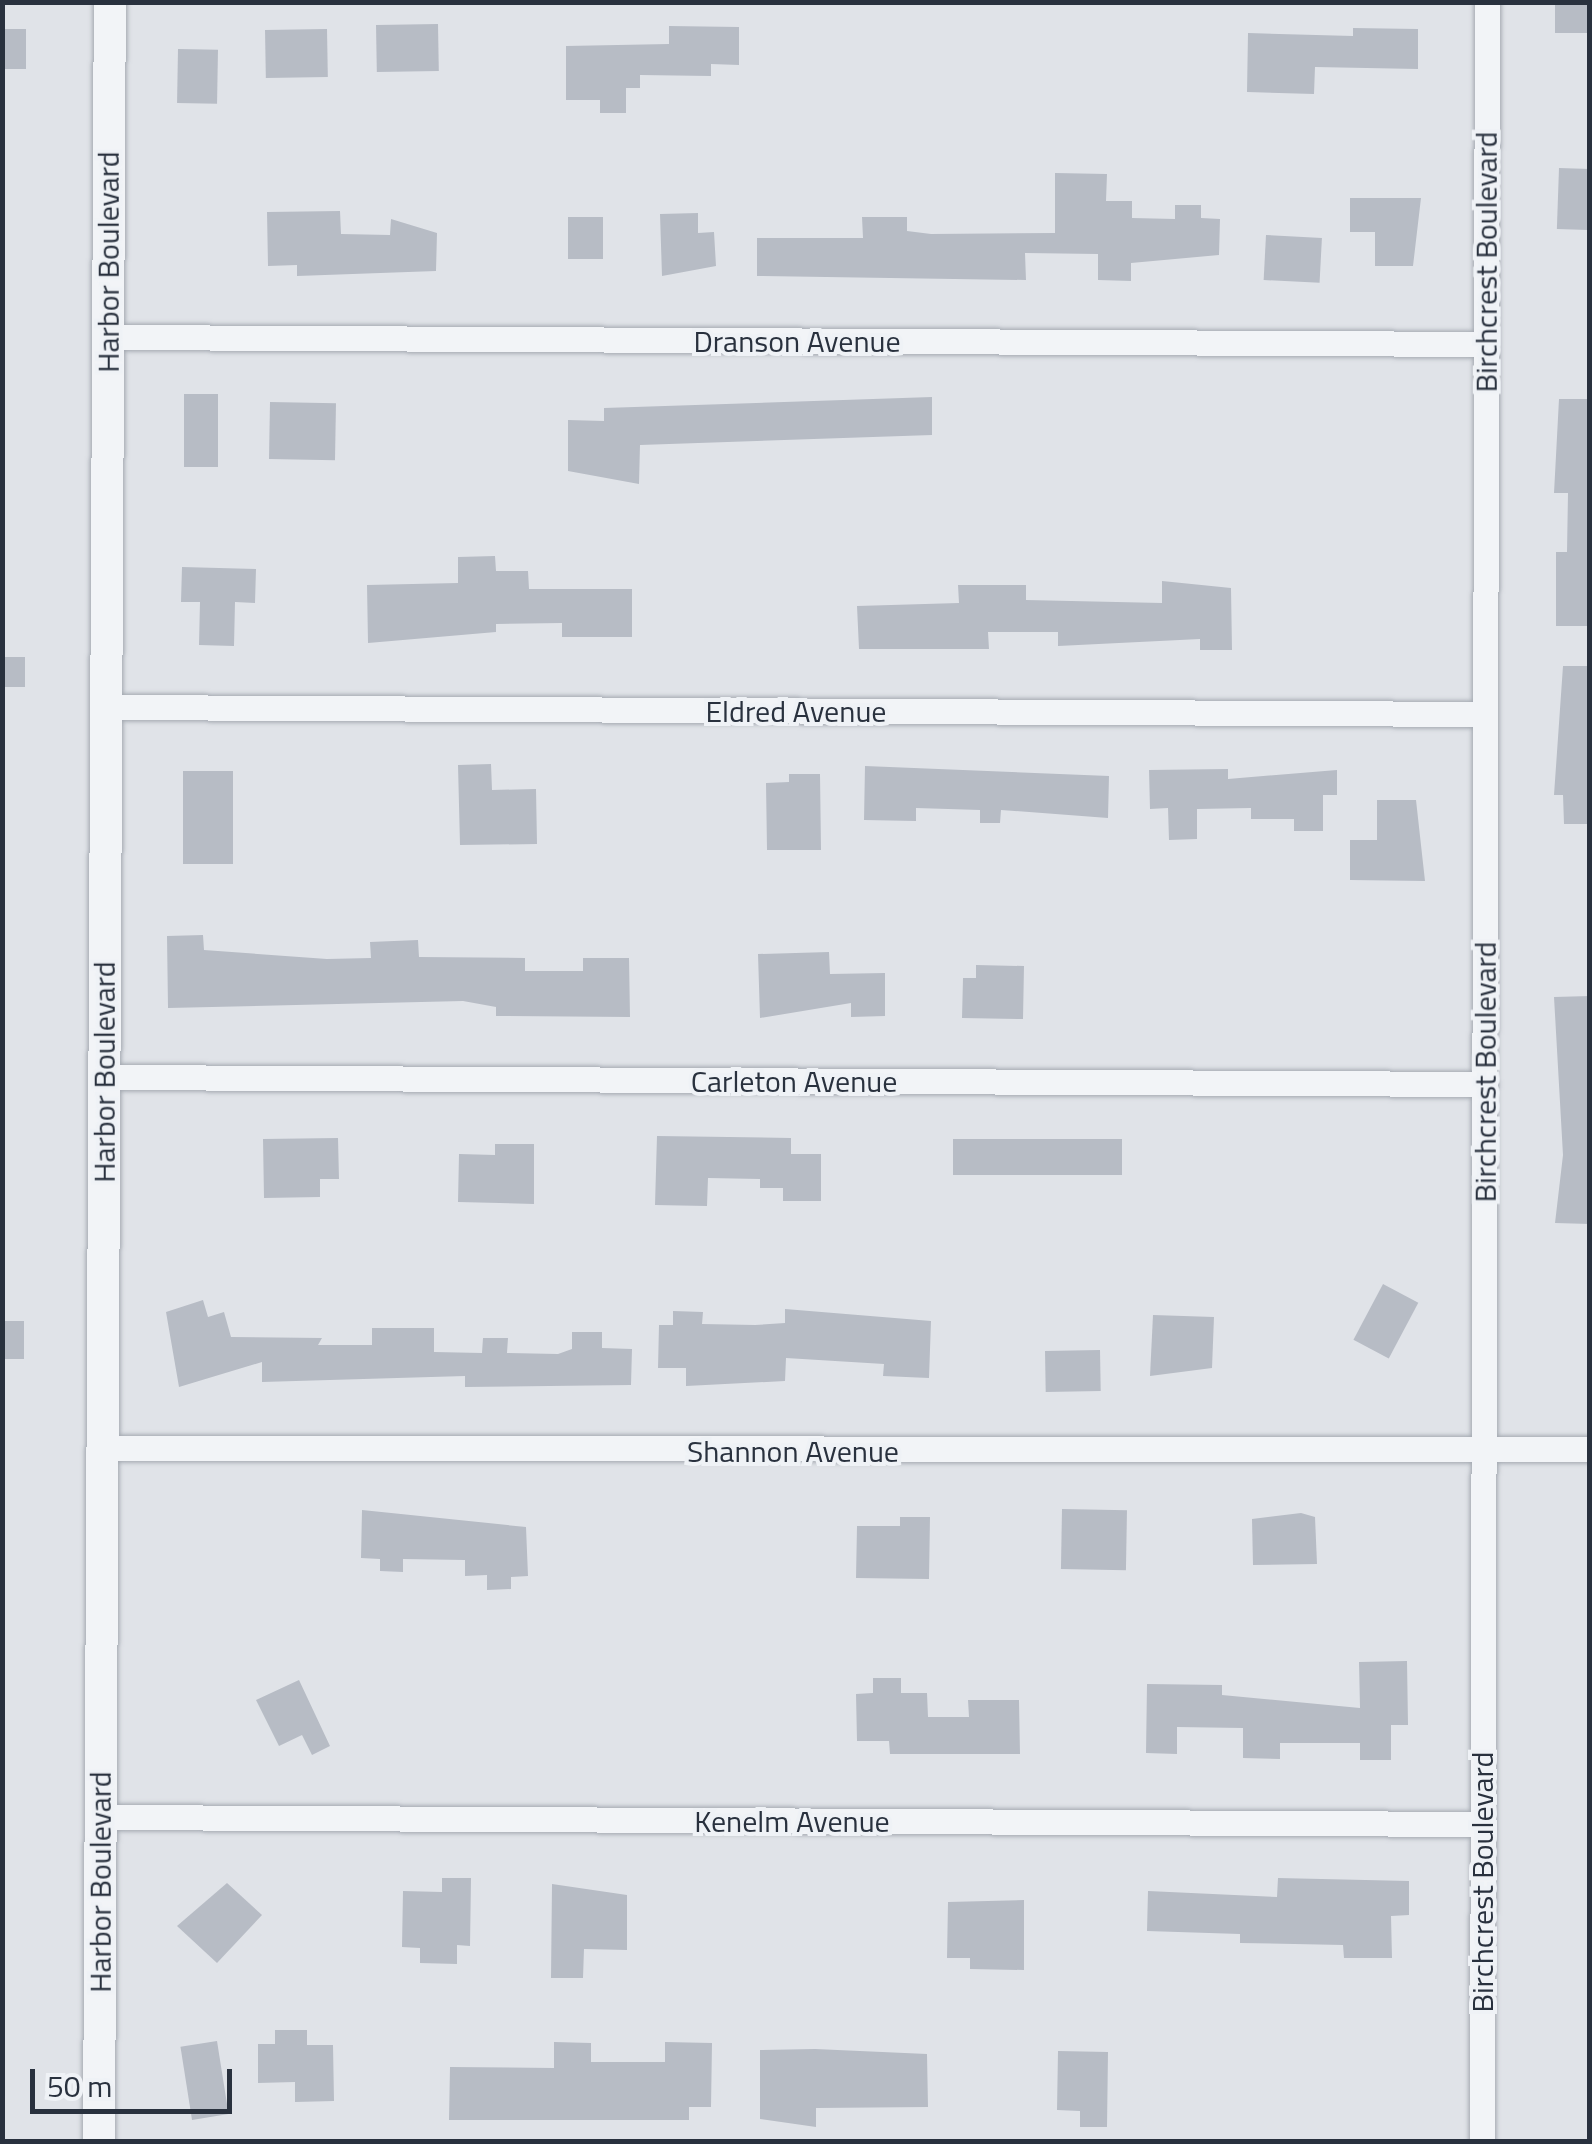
<!DOCTYPE html>
<style>
body{margin:0}
#map{position:relative;width:1592px;height:2144px;overflow:hidden;background:#e0e3e8;font-family:"Titillium Web",sans-serif}
div>[style]{position:absolute}
.building>*{inset:0;background:#b7bcc5;transform-origin:0 0}
.roads{filter:drop-shadow(0 0 2px #a5aab2) drop-shadow(0 0 2px #a5aab2)}
.minor>*{height:25px;margin:-12.5px;padding:0 12.5px;transform-origin:12.5px;border-radius:12.5px;background:#f2f4f7}
.tertiary>*{height:32px;margin:-16px;padding:0 16px;transform-origin:16px;border-radius:16px;background:#f2f4f7}
span{translate:-50% -50%;white-space:nowrap;text-align:center;line-height:1.15;-webkit-text-stroke:8px #eff2f6;paint-order:stroke}
.street-label{font-size:30px;color:#29313e}
.frame{position:absolute;inset:0;border:5px solid #29313e;pointer-events:none}
.scale{position:absolute;left:30px;top:2069px;width:202px;height:45px;box-sizing:border-box;border:5px solid #29313e;border-top:0;padding-left:12px;font-size:30px;line-height:35px;white-space:nowrap;color:#29313e;-webkit-text-stroke:8px #eff2f6;paint-order:stroke}
</style>
<div id="map">
<div class="building">
<i style="left:1555px;top:2px;width:35px;height:31px"></i>
<i style="left:438px;top:24px;width:47px;height:62px;rotate:89deg"></i>
<i style="clip-path:polygon(669px 26px,739px 27px,739px 65px,711px 64px,711px 76px,640px 75px,640px 88px,626px 88px,626px 113px,600px 113px,600px 100px,566px 100px,566px 46px,669px 44px)"></i>
<i style="clip-path:polygon(1353px 28px,1418px 29px,1418px 69px,1315px 67px,1314px 94px,1247px 92px,1248px 33px,1353px 36px)"></i>
<i style="left:2px;top:29px;width:24px;height:40px"></i>
<i style="left:327px;top:29px;width:48px;height:62px;rotate:89deg"></i>
<i style="left:178px;top:49px;width:40px;height:54px;rotate:1deg"></i>
<i style="left:1559px;top:168px;width:31px;height:61px;rotate:2deg"></i>
<i style="clip-path:polygon(1055px 173px,1107px 174px,1106px 201px,1132px 201px,1132px 218px,1175px 219px,1175px 205px,1201px 205px,1201px 218px,1220px 219px,1219px 255px,1131px 263px,1131px 281px,1098px 280px,1098px 254px,1025px 253px,1026px 280px,757px 276px,757px 238px,863px 238px,862px 217px,907px 217px,907px 231px,931px 234px,1055px 233px)"></i>
<i style="clip-path:polygon(1350px 198px,1421px 198px,1413px 266px,1375px 266px,1375px 232px,1350px 232px)"></i>
<i style="clip-path:polygon(340px 211px,341px 234px,390px 235px,391px 219px,437px 233px,436px 271px,297px 276px,297px 265px,268px 266px,267px 212px)"></i>
<i style="clip-path:polygon(698px 213px,698px 233px,714px 232px,716px 266px,662px 276px,660px 214px)"></i>
<i style="left:568px;top:217px;width:35px;height:42px"></i>
<i style="left:1266px;top:235px;width:56px;height:45px;rotate:3deg"></i>
<i style="left:184px;top:394px;width:34px;height:73px"></i>
<i style="clip-path:polygon(932px 397px,932px 435px,640px 445px,639px 484px,568px 471px,568px 420px,604px 421px,604px 408px)"></i>
<i style="clip-path:polygon(1559px 399px,1590px 399px,1590px 626px,1556px 626px,1556px 552px,1567px 552px,1568px 493px,1554px 493px)"></i>
<i style="left:270px;top:402px;width:66px;height:57px;rotate:1deg"></i>
<i style="clip-path:polygon(495px 556px,496px 571px,528px 571px,529px 589px,632px 589px,632px 637px,562px 637px,562px 623px,496px 624px,496px 632px,368px 643px,367px 585px,458px 583px,458px 557px)"></i>
<i style="clip-path:polygon(182px 567px,256px 569px,255px 603px,235px 602px,234px 646px,199px 645px,200px 602px,181px 602px)"></i>
<i style="clip-path:polygon(1162px 581px,1231px 588px,1232px 650px,1200px 650px,1200px 639px,1058px 646px,1058px 632px,988px 632px,989px 649px,859px 649px,857px 606px,959px 603px,958px 585px,1026px 585px,1026px 600px,1162px 603px)"></i>
<i style="left:2px;top:657px;width:23px;height:30px"></i>
<i style="clip-path:polygon(1563px 666px,1590px 666px,1590px 824px,1564px 824px,1563px 795px,1554px 795px)"></i>
<i style="clip-path:polygon(491px 764px,492px 790px,536px 789px,537px 844px,460px 845px,458px 765px)"></i>
<i style="clip-path:polygon(865px 766px,1109px 776px,1108px 818px,1001px 810px,1000px 823px,980px 823px,980px 810px,916px 808px,916px 821px,864px 820px)"></i>
<i style="clip-path:polygon(1228px 769px,1228px 779px,1337px 770px,1337px 795px,1323px 795px,1323px 831px,1294px 831px,1294px 819px,1251px 819px,1251px 808px,1197px 809px,1197px 839px,1169px 840px,1168px 808px,1150px 809px,1149px 770px)"></i>
<i style="left:183px;top:771px;width:50px;height:93px"></i>
<i style="clip-path:polygon(789px 774px,820px 774px,821px 850px,767px 850px,766px 783px,789px 782px)"></i>
<i style="clip-path:polygon(1377px 800px,1416px 800px,1425px 881px,1350px 880px,1350px 840px,1377px 840px)"></i>
<i style="clip-path:polygon(203px 935px,204px 950px,327px 959px,371px 958px,370px 942px,418px 940px,419px 957px,525px 958px,525px 971px,583px 971px,583px 958px,629px 958px,630px 1017px,496px 1016px,496px 1007px,463px 1001px,168px 1008px,167px 936px)"></i>
<i style="clip-path:polygon(829px 952px,830px 974px,885px 973px,885px 1016px,851px 1017px,851px 1003px,760px 1018px,758px 954px)"></i>
<i style="clip-path:polygon(976px 965px,1024px 966px,1023px 1019px,962px 1018px,963px 978px,976px 978px)"></i>
<i style="clip-path:polygon(1590px 996px,1590px 1224px,1555px 1223px,1563px 1155px,1554px 997px)"></i>
<i style="clip-path:polygon(657px 1136px,791px 1138px,791px 1154px,821px 1154px,821px 1201px,783px 1201px,783px 1188px,760px 1188px,760px 1179px,708px 1178px,707px 1206px,655px 1205px)"></i>
<i style="clip-path:polygon(338px 1138px,339px 1179px,320px 1179px,320px 1197px,264px 1198px,263px 1139px)"></i>
<i style="left:1122px;top:1139px;width:36px;height:169px;rotate:90deg"></i>
<i style="clip-path:polygon(495px 1144px,534px 1144px,534px 1204px,458px 1202px,459px 1154px,495px 1155px)"></i>
<i style="left:1383px;top:1284px;width:40px;height:63px;rotate:28deg"></i>
<i style="clip-path:polygon(203px 1300px,208px 1317px,224px 1312px,231px 1337px,322px 1338px,318px 1345px,372px 1345px,372px 1328px,434px 1328px,434px 1352px,482px 1353px,483px 1338px,508px 1338px,507px 1353px,558px 1354px,572px 1349px,572px 1332px,602px 1332px,602px 1348px,632px 1349px,631px 1385px,465px 1387px,465px 1376px,262px 1382px,262px 1362px,179px 1387px,166px 1312px)"></i>
<i style="clip-path:polygon(785px 1309px,931px 1321px,929px 1378px,883px 1376px,884px 1364px,786px 1358px,785px 1381px,686px 1386px,686px 1368px,658px 1368px,659px 1325px,673px 1325px,673px 1311px,703px 1312px,702px 1324px,755px 1325px,785px 1323px)"></i>
<i style="clip-path:polygon(1153px 1315px,1214px 1317px,1212px 1368px,1150px 1376px)"></i>
<i style="left:2px;top:1321px;width:22px;height:38px"></i>
<i style="left:1100px;top:1350px;width:41px;height:55px;rotate:89deg"></i>
<i style="left:1062px;top:1509px;width:65px;height:60px;rotate:1deg"></i>
<i style="clip-path:polygon(362px 1510px,526px 1527px,528px 1576px,511px 1577px,511px 1589px,487px 1590px,487px 1575px,465px 1576px,465px 1560px,403px 1559px,403px 1572px,380px 1571px,380px 1559px,361px 1558px)"></i>
<i style="clip-path:polygon(1301px 1513px,1315px 1517px,1317px 1564px,1253px 1565px,1252px 1519px)"></i>
<i style="clip-path:polygon(900px 1517px,930px 1517px,929px 1579px,856px 1578px,857px 1526px,900px 1526px)"></i>
<i style="clip-path:polygon(1407px 1661px,1408px 1725px,1391px 1725px,1391px 1760px,1360px 1760px,1360px 1743px,1280px 1743px,1280px 1759px,1243px 1758px,1243px 1728px,1177px 1727px,1177px 1754px,1146px 1753px,1147px 1684px,1222px 1685px,1222px 1695px,1360px 1708px,1359px 1662px)"></i>
<i style="clip-path:polygon(873px 1678px,901px 1678px,901px 1693px,927px 1693px,928px 1717px,969px 1717px,968px 1700px,1019px 1700px,1020px 1754px,890px 1754px,889px 1741px,857px 1741px,856px 1694px,873px 1693px)"></i>
<i style="clip-path:polygon(299px 1680px,330px 1746px,312px 1755px,302px 1735px,279px 1746px,256px 1700px)"></i>
<i style="clip-path:polygon(442px 1878px,471px 1878px,470px 1946px,457px 1945px,457px 1964px,420px 1963px,420px 1948px,402px 1947px,403px 1891px,442px 1892px)"></i>
<i style="clip-path:polygon(1278px 1878px,1409px 1881px,1409px 1915px,1391px 1916px,1392px 1958px,1344px 1958px,1343px 1945px,1240px 1943px,1240px 1934px,1147px 1931px,1148px 1891px,1277px 1897px)"></i>
<i style="clip-path:polygon(227px 1883px,262px 1915px,217px 1963px,177px 1926px)"></i>
<i style="clip-path:polygon(552px 1884px,627px 1895px,627px 1950px,584px 1949px,583px 1978px,551px 1978px)"></i>
<i style="clip-path:polygon(1024px 1900px,1024px 1970px,970px 1969px,970px 1958px,947px 1958px,948px 1902px)"></i>
<i style="clip-path:polygon(275px 2030px,307px 2030px,307px 2045px,333px 2045px,334px 2101px,295px 2102px,295px 2082px,258px 2083px,258px 2044px,275px 2044px)"></i>
<i style="left:217px;top:2041px;width:74px;height:37px;rotate:81deg"></i>
<i style="clip-path:polygon(554px 2042px,591px 2043px,591px 2062px,665px 2062px,665px 2042px,712px 2043px,711px 2107px,689px 2107px,689px 2120px,449px 2120px,450px 2067px,554px 2068px)"></i>
<i style="clip-path:polygon(815px 2049px,927px 2054px,928px 2107px,816px 2108px,816px 2127px,760px 2119px,760px 2050px)"></i>
<i style="clip-path:polygon(1058px 2051px,1108px 2052px,1107px 2127px,1080px 2127px,1080px 2111px,1057px 2110px)"></i>
</div>
<div class="roads">
<div class="minor">
<i style="left:108px;top:337px;width:1378px;rotate:0.29deg"></i>
<i style="left:106px;top:707px;width:1379px;rotate:0.29deg"></i>
<i style="left:104px;top:1077px;width:1381px;rotate:0.29deg"></i>
<i style="left:103px;top:1448px;width:1487px;rotate:0.04deg"></i>
<i style="left:101px;top:1817px;width:1382px;rotate:0.29deg"></i>
<i style="left:1482px;top:2142px;width:2140px;rotate:-89.87deg"></i>
</div>
<div class="tertiary">
<i style="left:99px;top:2142px;width:2140px;rotate:-89.71deg"></i>
</div>
</div>
<div class="street-label">
<span style="left:108px;top:262px;rotate:-90deg">Harbor Boulevard</span>
<span style="left:1486px;top:262px;rotate:-90deg">Birchcrest Boulevard</span>
<span style="left:797px;top:341px">Dranson Avenue</span>
<span style="left:796px;top:711px">Eldred Avenue</span>
<span style="left:104px;top:1072px;rotate:-90deg">Harbor Boulevard</span>
<span style="left:1485px;top:1072px;rotate:-90deg">Birchcrest Boulevard</span>
<span style="left:794px;top:1081px">Carleton Avenue</span>
<span style="left:793px;top:1451px">Shannon Avenue</span>
<span style="left:792px;top:1821px">Kenelm Avenue</span>
<span style="left:100px;top:1882px;rotate:-90deg">Harbor Boulevard</span>
<span style="left:1482px;top:1882px;rotate:-90deg">Birchcrest Boulevard</span>
</div>
<div class="frame"></div>
<div class="scale">50 m</div>
</div>
